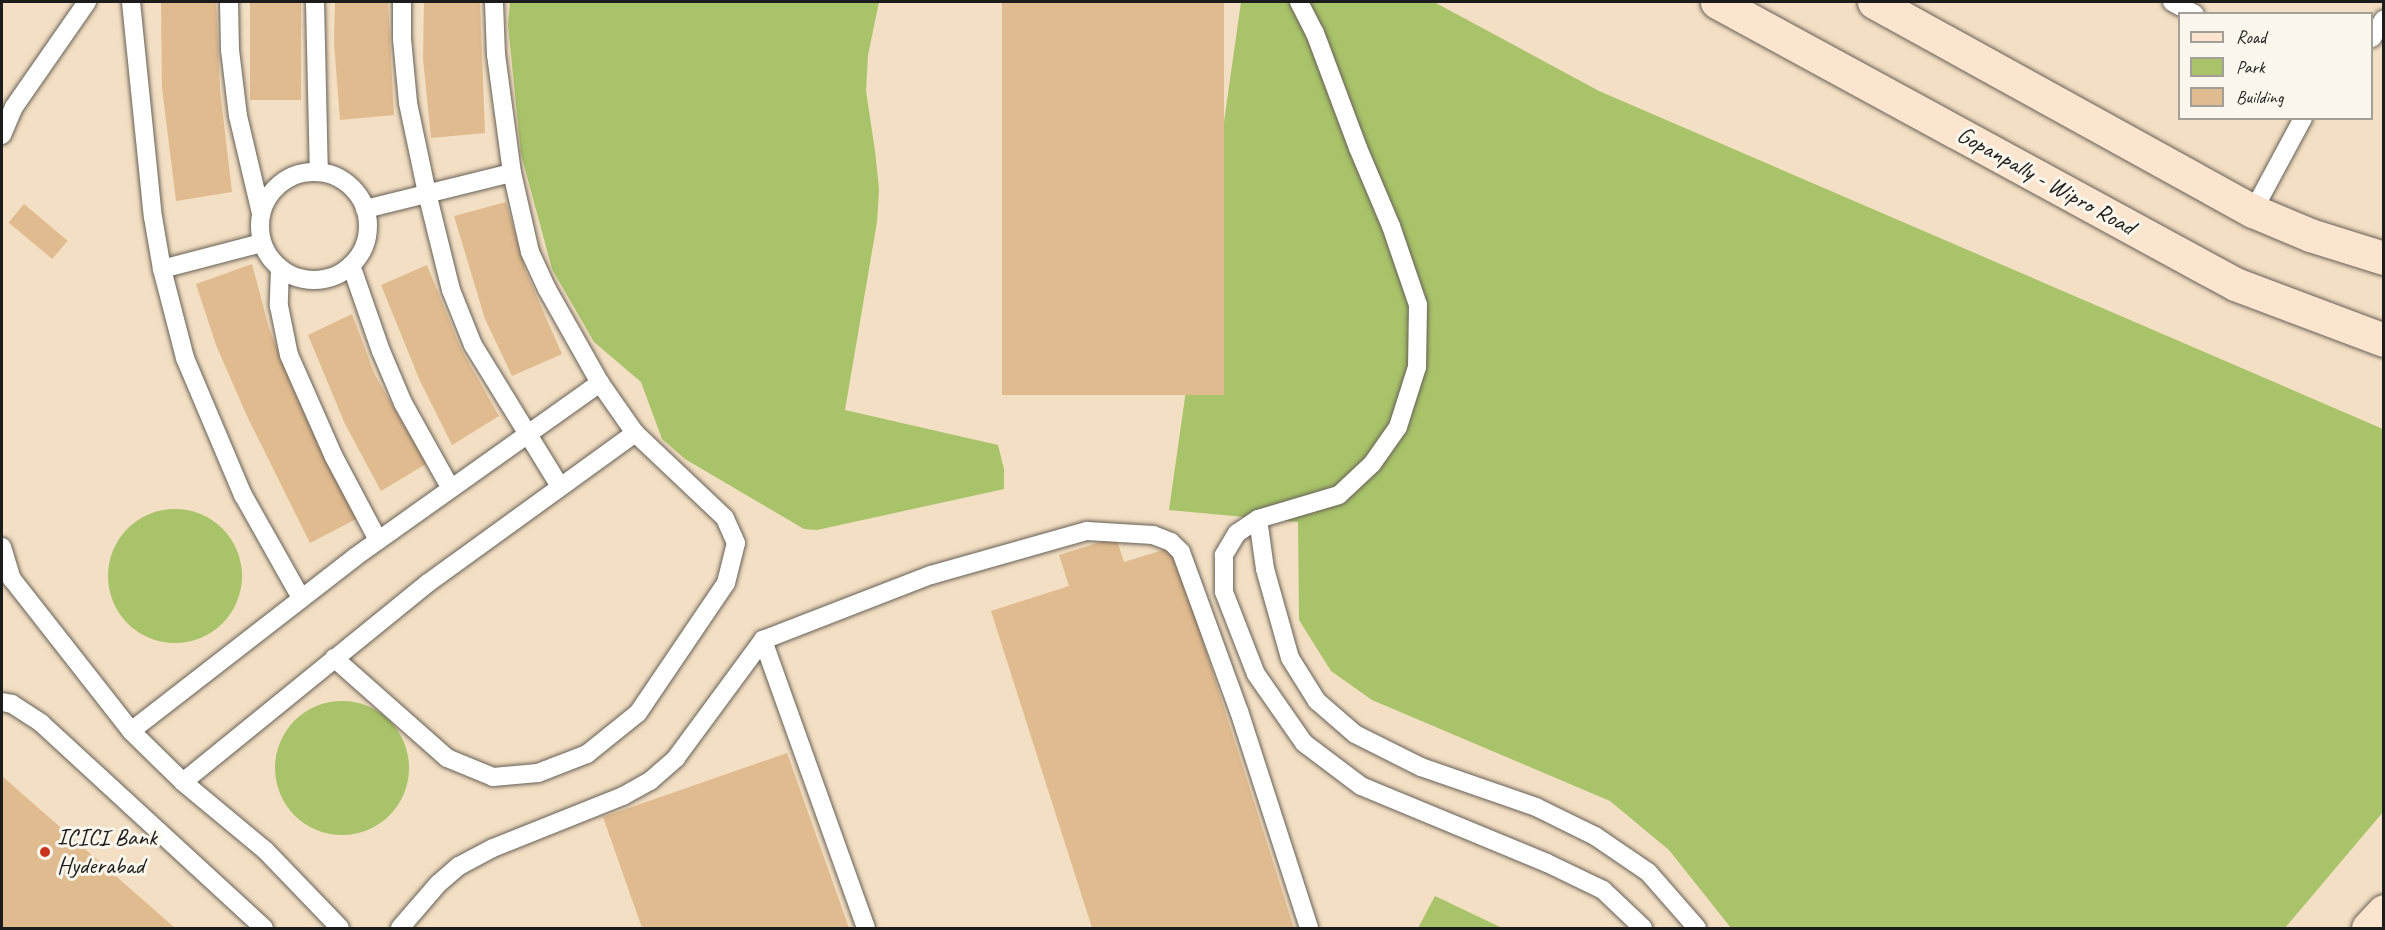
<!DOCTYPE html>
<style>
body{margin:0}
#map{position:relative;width:2385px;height:930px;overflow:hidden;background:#f3dfc3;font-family:Caveat,sans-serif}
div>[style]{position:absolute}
.green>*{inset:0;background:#a8c369}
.round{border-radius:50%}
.building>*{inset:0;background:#e1bb90;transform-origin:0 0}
.roads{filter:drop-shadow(0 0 2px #676056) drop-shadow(0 0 2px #676056)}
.lane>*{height:18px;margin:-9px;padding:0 9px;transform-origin:9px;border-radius:9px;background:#fff}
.lane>.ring{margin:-9px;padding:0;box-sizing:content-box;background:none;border:18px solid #fff;border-radius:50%}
.secondary>*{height:33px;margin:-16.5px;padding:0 16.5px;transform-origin:16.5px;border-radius:16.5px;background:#fce5cf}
.dots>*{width:16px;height:16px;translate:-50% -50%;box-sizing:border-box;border:3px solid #fbf7ec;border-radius:50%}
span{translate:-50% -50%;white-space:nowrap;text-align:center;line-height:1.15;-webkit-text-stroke:6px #fbf7ec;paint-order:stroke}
.street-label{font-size:24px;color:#1c1c1c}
.poi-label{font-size:24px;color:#1c1c1c}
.left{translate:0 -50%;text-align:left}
.frame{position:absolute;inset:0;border:3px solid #1c1c1c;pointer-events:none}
.legend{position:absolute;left:2178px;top:12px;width:195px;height:108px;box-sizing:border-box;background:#fbf7ec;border:2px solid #a29f99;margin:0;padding:8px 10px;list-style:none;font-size:18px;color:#1c1c1c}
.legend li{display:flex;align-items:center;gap:12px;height:30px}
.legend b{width:30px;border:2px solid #a29f99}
</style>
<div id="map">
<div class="green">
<i style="clip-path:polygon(510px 2px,879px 2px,868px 55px,866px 91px,875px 151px,879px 189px,877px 222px,845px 410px,998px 445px,1004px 469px,1004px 489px,817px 530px,804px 529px,685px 459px,662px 439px,641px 382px,594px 342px,552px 269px,521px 154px,508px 25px)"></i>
<i style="clip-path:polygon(1241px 2px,1434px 2px,1599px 91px,2383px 429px,2383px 812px,2285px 928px,1731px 928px,1669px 850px,1610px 801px,1372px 700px,1331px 671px,1299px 620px,1298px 522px,1169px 510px)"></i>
<i class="round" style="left:108px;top:509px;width:134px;height:134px"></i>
<i class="round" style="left:275px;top:701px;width:134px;height:134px"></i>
<i style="clip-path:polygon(1435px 896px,1502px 928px,1418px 928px)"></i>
</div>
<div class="building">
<i style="clip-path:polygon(161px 2px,216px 2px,220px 90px,232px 192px,176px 201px,162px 88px)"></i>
<i style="left:250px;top:2px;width:51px;height:98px"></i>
<i style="clip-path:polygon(335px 2px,388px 2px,394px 115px,340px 120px,334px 43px)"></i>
<i style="clip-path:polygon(424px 2px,480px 2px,485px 133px,431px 138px,423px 59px)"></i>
<i style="left:1002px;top:2px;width:222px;height:393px"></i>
<i style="clip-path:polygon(506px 202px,526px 272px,562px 354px,512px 376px,485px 319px,454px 216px)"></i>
<i style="left:24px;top:204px;width:57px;height:24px;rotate:40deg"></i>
<i style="clip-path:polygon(252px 264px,269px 328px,293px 389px,333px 474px,358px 518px,310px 543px,246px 414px,216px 345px,196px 284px)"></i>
<i style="clip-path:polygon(427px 265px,461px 349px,499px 416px,452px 445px,420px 381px,381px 285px)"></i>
<i style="clip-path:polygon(352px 314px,375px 375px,426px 464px,381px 491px,345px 424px,308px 335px)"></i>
<i style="clip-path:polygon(1116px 537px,1124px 562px,1173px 547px,1294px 928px,1092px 928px,991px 611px,1069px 586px,1059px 555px)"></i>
<i style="clip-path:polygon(787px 753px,849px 928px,642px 928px,603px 817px)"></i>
<i style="clip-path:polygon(2px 776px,175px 928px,2px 928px)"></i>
</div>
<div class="roads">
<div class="lane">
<i style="left:131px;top:2px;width:216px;rotate:84.2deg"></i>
<i style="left:153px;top:217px;width:53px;rotate:80.2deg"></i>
<i style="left:162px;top:269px;width:92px;rotate:75.5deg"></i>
<i style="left:185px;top:358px;width:149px;rotate:67.1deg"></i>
<i style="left:243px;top:495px;width:118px;rotate:60.6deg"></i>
<i style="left:229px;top:2px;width:48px;rotate:88.8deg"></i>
<i style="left:230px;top:50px;width:66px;rotate:83.1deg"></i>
<i style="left:238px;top:116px;width:100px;rotate:76.7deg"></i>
<i style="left:315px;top:2px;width:170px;rotate:88.7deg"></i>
<i style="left:402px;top:2px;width:37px;rotate:90deg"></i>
<i style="left:402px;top:39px;width:64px;rotate:84.6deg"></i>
<i style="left:408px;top:103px;width:92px;rotate:78.1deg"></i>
<i style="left:427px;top:193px;width:100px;rotate:76.1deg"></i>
<i style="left:451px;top:290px;width:59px;rotate:68.2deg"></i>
<i style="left:473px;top:345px;width:164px;rotate:58.4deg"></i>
<i style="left:1299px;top:2px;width:35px;rotate:63deg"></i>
<i style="left:1315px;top:33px;width:123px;rotate:69.5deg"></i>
<i style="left:1358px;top:148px;width:85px;rotate:67.1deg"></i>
<i style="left:1391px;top:226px;width:83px;rotate:71.1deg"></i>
<i style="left:1418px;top:305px;width:62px;rotate:90.9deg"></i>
<i style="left:1417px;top:367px;width:63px;rotate:107.6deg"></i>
<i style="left:1398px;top:427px;width:45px;rotate:125.1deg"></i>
<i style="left:1372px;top:464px;width:45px;rotate:136.8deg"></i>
<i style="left:1339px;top:495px;width:84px;rotate:163.5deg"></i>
<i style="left:1258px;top:519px;width:25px;rotate:146deg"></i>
<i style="left:1237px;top:533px;width:26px;rotate:121deg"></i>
<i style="left:1224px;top:555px;width:37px;rotate:90deg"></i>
<i style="left:1224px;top:592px;width:88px;rotate:68.7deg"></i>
<i style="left:1256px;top:674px;width:84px;rotate:55.2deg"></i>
<i style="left:1304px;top:743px;width:71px;rotate:37deg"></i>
<i style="left:1361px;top:786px;width:201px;rotate:22.5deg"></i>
<i style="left:1547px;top:863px;width:62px;rotate:25.7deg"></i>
<i style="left:1603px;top:890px;width:55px;rotate:43.5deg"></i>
<i style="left:2172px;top:2px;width:26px;rotate:28deg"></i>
<i style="left:2372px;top:38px;width:22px;rotate:-58deg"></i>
<i style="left:2px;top:135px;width:30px;rotate:-67deg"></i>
<i style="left:14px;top:107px;width:128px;rotate:-55.2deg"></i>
<i class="ring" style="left:260px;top:172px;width:90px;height:90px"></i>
<i style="left:365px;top:209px;width:151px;rotate:-13.8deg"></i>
<i style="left:2253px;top:211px;width:106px;rotate:-61.7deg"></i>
<i style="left:351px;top:265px;width:91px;rotate:70.8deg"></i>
<i style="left:381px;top:351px;width:56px;rotate:67.1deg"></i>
<i style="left:403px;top:403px;width:96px;rotate:60.8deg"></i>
<i style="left:280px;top:268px;width:38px;rotate:92deg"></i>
<i style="left:279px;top:306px;width:50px;rotate:78.5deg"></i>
<i style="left:289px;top:355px;width:111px;rotate:66.2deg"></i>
<i style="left:334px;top:457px;width:94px;rotate:62.1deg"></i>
<i style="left:162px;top:269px;width:103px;rotate:-14.6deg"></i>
<i style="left:1258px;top:519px;width:50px;rotate:82deg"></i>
<i style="left:1265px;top:569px;width:92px;rotate:74.3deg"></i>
<i style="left:1290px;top:658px;width:51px;rotate:57.9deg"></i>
<i style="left:1317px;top:701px;width:50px;rotate:41deg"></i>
<i style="left:1355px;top:734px;width:74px;rotate:26.6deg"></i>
<i style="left:1421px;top:767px;width:122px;rotate:19.2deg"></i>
<i style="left:1536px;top:807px;width:66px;rotate:26.2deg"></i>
<i style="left:1595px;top:836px;width:64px;rotate:34.2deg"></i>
<i style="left:1648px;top:872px;width:74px;rotate:48.8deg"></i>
<i style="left:2px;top:547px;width:34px;rotate:73deg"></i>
<i style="left:12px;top:579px;width:193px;rotate:51.9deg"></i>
<i style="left:131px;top:731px;width:73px;rotate:44.4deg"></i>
<i style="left:183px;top:782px;width:107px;rotate:39.7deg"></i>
<i style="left:265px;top:850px;width:108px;rotate:46.1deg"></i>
<i style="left:334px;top:658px;width:151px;rotate:41.5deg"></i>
<i style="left:447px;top:758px;width:50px;rotate:22.4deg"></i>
<i style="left:493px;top:777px;width:45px;rotate:-5.1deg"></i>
<i style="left:538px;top:773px;width:53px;rotate:-21.2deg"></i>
<i style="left:587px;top:754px;width:65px;rotate:-38.8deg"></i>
<i style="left:638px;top:713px;width:157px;rotate:-55.9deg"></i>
<i style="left:726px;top:583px;width:41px;rotate:-76deg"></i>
<i style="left:736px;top:543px;width:27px;rotate:-114deg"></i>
<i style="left:725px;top:518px;width:124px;rotate:-136.6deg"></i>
<i style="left:635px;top:433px;width:61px;rotate:-125deg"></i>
<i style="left:600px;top:383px;width:108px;rotate:-119.4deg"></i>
<i style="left:547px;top:289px;width:41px;rotate:-114.7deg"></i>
<i style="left:530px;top:252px;width:81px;rotate:-102.8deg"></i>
<i style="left:512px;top:173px;width:119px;rotate:-97.7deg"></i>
<i style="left:496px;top:55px;width:53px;rotate:-92.2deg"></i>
<i style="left:2px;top:702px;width:10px;rotate:11deg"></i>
<i style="left:12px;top:704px;width:35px;rotate:33deg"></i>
<i style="left:41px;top:723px;width:303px;rotate:42.6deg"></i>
<i style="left:131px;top:731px;width:284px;rotate:-37.8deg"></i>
<i style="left:355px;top:557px;width:301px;rotate:-35.4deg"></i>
<i style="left:183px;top:782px;width:316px;rotate:-39.1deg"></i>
<i style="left:428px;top:583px;width:256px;rotate:-35.9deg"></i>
<i style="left:400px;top:928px;width:58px;rotate:-49.2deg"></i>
<i style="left:438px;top:884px;width:28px;rotate:-41deg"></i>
<i style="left:459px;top:866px;width:38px;rotate:-28deg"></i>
<i style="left:493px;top:848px;width:140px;rotate:-21.8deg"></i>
<i style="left:623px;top:796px;width:31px;rotate:-29deg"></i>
<i style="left:650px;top:781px;width:35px;rotate:-41deg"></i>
<i style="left:676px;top:758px;width:147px;rotate:-53.6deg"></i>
<i style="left:866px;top:928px;width:306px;rotate:-109.7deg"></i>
<i style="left:763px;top:640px;width:180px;rotate:-21.2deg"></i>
<i style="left:931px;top:575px;width:162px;rotate:-15.8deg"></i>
<i style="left:1087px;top:531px;width:66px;rotate:3.5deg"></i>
<i style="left:1153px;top:535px;width:19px;rotate:21deg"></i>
<i style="left:1171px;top:542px;width:14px;rotate:45deg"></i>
<i style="left:1181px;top:552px;width:169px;rotate:70deg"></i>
<i style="left:1239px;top:711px;width:228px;rotate:72.1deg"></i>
</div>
<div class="secondary">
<i style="left:1717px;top:2px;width:590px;rotate:28.56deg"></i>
<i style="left:2235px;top:284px;width:159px;rotate:20.6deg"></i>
<i style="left:1874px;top:2px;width:433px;rotate:28.9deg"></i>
<i style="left:2253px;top:211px;width:62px;rotate:22.8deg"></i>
<i style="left:2310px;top:235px;width:77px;rotate:17.3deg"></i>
<i style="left:2368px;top:928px;width:23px;rotate:-47deg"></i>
</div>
</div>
<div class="dots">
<i style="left:45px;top:852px;background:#c8321e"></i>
</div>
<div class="street-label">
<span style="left:2046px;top:181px;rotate:29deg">Gopanpally - Wipro Road</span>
</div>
<div class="poi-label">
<span class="left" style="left:57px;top:852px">ICICI Bank<br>Hyderabad</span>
</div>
<div class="frame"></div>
<ul class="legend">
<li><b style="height:8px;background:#fce5cf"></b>Road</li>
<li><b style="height:16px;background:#a8c369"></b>Park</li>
<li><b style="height:16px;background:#e1bb90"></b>Building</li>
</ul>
</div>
